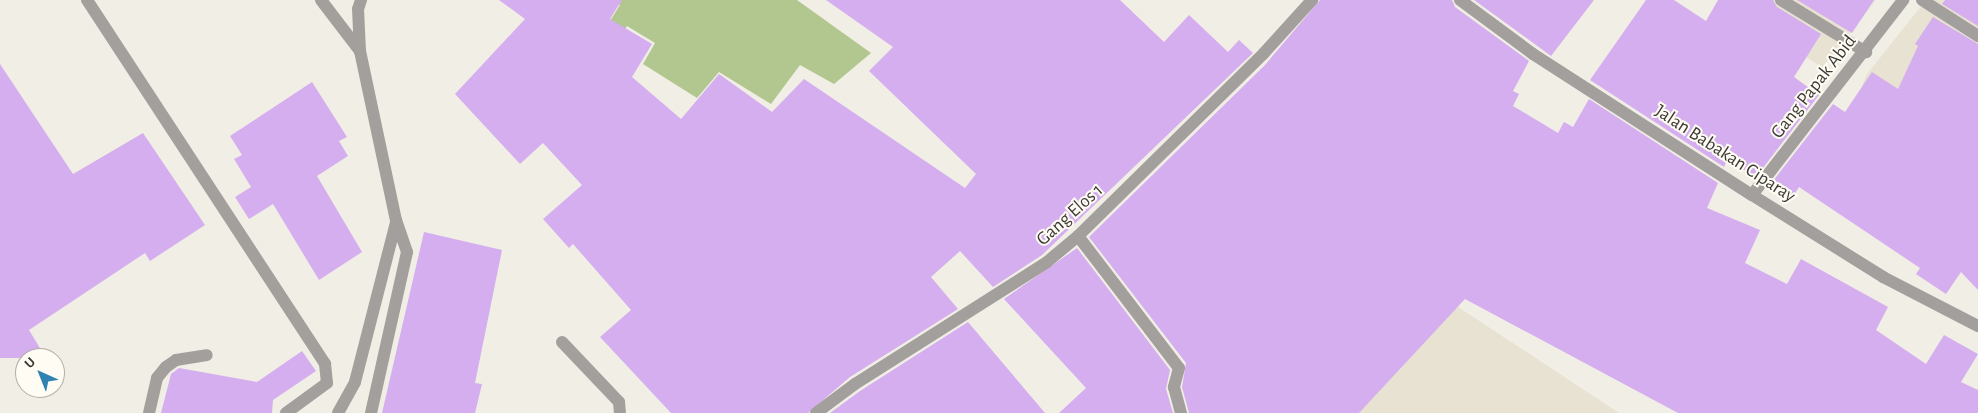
<!DOCTYPE html>
<style>
body{margin:0}
#map{position:relative;width:1978px;height:413px;overflow:hidden;background:#f1eee6;font-family:"Alegreya Sans",sans-serif}
div>[style]{position:absolute}
.built>*{inset:0;background:#e7e2d2}
.green>*{inset:0;background:#b2c78f}
.building>*{inset:0;background:#d5aeef}
.service>*{height:12px;margin:-6px;padding:0 6px;transform-origin:6px;border-radius:6px;background:#a29f9c}
.minor>*{height:12px;margin:-6px;padding:0 6px;transform-origin:6px;border-radius:6px;background:#a29f9c}
.tertiary>*{height:12px;margin:-6px;padding:0 6px;transform-origin:6px;border-radius:6px;background:#a29f9c}
span{translate:-50% -50%;white-space:nowrap;text-align:center;line-height:1.15;-webkit-text-stroke:4px #fffcf3;paint-order:stroke}
.street-label{font-size:19px;color:#3b3a37}
.north{position:absolute;left:15px;top:348px;width:50px;height:50px;box-sizing:border-box;background:#fffcf3;border:1px solid #b1aea8;border-radius:50%;rotate:316deg;font-size:14px;font-weight:700;line-height:20px;text-align:center;color:#3b3a37}
.north::after{content:'';display:block;margin:auto;width:18px;height:22px;background:#2f83b3;clip-path:polygon(50% 0,100% 100%,50% 72%,0 100%)}
</style>
<div id="map">
<div class="built">
<i style="clip-path:polygon(1718px 0,1876px 0,1823px 68px)"></i>
<i style="clip-path:polygon(1926px 0,1978px 0,1978px 95px,1858px 96px,1867px 74px)"></i>
<i style="clip-path:polygon(1390px 262px,1619px 413px,1259px 413px)"></i>
</div>
<div class="green">
<i style="clip-path:polygon(613px 0,797px 0,871px 53px,834px 84px,800px 65px,771px 104px,719px 72px,697px 98px,643px 64px,655px 43px,627px 26px,610px 52px,596px 43px,620px 5px)"></i>
</div>
<div class="building">
<i style="clip-path:polygon(499px 0,622px 0,610px 19px,652px 44px,632px 77px,681px 119px,719px 74px,772px 112px,804px 79px,965px 188px,976px 174px,869px 71px,893px 47px,826px 0,1120px 0,1164px 42px,1189px 15px,1228px 52px,1239px 40px,1253px 53px,1042px 255px,993px 287px,960px 251px,931px 277px,958px 309px,850px 377px,808px 413px,671px 413px,600px 337px,631px 310px,573px 244px,569px 248px,543px 219px,582px 185px,543px 143px,520px 164px,455px 94px,525px 19px)"></i>
<i style="clip-path:polygon(1320px 0,1452px 0,1455px 7px,1529px 61px,1513px 91px,1519px 94px,1513px 106px,1558px 133px,1564px 122px,1573px 127px,1589px 99px,1718px 183px,1707px 208px,1760px 230px,1745px 263px,1787px 284px,1801px 259px,1888px 307px,1876px 330px,1926px 364px,1944px 335px,1978px 354px,1961px 382px,1978px 390px,1978px 413px,1678px 413px,1465px 299px,1359px 413px,1189px 413px,1182px 387px,1186px 363px,1089px 237px,1265px 65px)"></i>
<i style="clip-path:polygon(1474px 0,1594px 0,1551px 56px)"></i>
<i style="clip-path:polygon(1646px 0,1674px 0,1706px 21px,1718px 0,1773px 0,1777px 7px,1821px 34px,1794px 77px,1819px 95px,1756px 177px,1727px 160px,1724px 167px,1590px 80px)"></i>
<i style="clip-path:polygon(1797px 0,1874px 0,1852px 33px)"></i>
<i style="clip-path:polygon(1945px 0,1978px 0,1978px 26px,1942px 4px)"></i>
<i style="clip-path:polygon(1933px 17px,1978px 44px,1978px 290px,1961px 272px,1946px 294px,1916px 274px,1920px 268px,1799px 187px,1790px 201px,1769px 186px,1833px 104px,1845px 112px,1872px 72px,1898px 89px,1918px 46px,1915px 44px)"></i>
<i style="clip-path:polygon(0 64px,73px 174px,143px 133px,205px 225px,150px 261px,145px 253px,29px 330px,46px 358px,0 358px)"></i>
<i style="clip-path:polygon(312px 82px,347px 137px,339px 141px,348px 156px,317px 176px,362px 252px,319px 280px,273px 204px,249px 219px,235px 197px,251px 187px,234px 159px,242px 155px,230px 136px)"></i>
<i style="clip-path:polygon(424px 232px,502px 250px,475px 383px,482px 384px,475px 413px,382px 413px)"></i>
<i style="clip-path:polygon(1077px 248px,1170px 370px,1166px 389px,1173px 413px,1059px 413px,1086px 388px,1004px 299px)"></i>
<i style="clip-path:polygon(968px 322px,1045px 413px,830px 413px,860px 391px)"></i>
<i style="clip-path:polygon(302px 351px,316px 371px,273px 400px,272px 413px,161px 413px,171px 374px,179px 368px,257px 382px)"></i>
</div>
<div class="service">
<i style="left:562px;top:342px;width:83px;rotate:46.5deg"></i>
<i style="left:619px;top:402px;width:11px;rotate:85deg"></i>
<i style="left:149px;top:413px;width:36px;rotate:-77deg"></i>
<i style="left:157px;top:378px;width:14px;rotate:-51deg"></i>
<i style="left:166px;top:367px;width:12px;rotate:-35deg"></i>
<i style="left:176px;top:360px;width:31px;rotate:-9deg"></i>
</div>
<div class="minor">
<i style="left:87px;top:0;width:435px;rotate:56.8deg"></i>
<i style="left:325px;top:364px;width:19px;rotate:84deg"></i>
<i style="left:327px;top:383px;width:51px;rotate:143.8deg"></i>
<i style="left:321px;top:0;width:64px;rotate:52.6deg"></i>
<i style="left:361px;top:0;width:9px;rotate:108deg"></i>
<i style="left:358px;top:9px;width:42px;rotate:87.3deg"></i>
<i style="left:360px;top:51px;width:173px;rotate:78deg"></i>
<i style="left:396px;top:220px;width:34px;rotate:71deg"></i>
<i style="left:407px;top:252px;width:165px;rotate:102.6deg"></i>
<i style="left:1781px;top:0;width:100px;rotate:31.5deg"></i>
<i style="left:1922px;top:0;width:67px;rotate:32.7deg"></i>
<i style="left:1752px;top:195px;width:247px;rotate:-52.2deg"></i>
<i style="left:1078px;top:236px;width:166px;rotate:52.6deg"></i>
<i style="left:1179px;top:368px;width:20px;rotate:105deg"></i>
<i style="left:1174px;top:387px;width:27px;rotate:75deg"></i>
<i style="left:338px;top:413px;width:35px;rotate:-61deg"></i>
<i style="left:355px;top:382px;width:165px;rotate:-75.6deg"></i>
<i style="left:816px;top:413px;width:49px;rotate:-36.6deg"></i>
<i style="left:855px;top:384px;width:227px;rotate:-32.4deg"></i>
<i style="left:1047px;top:262px;width:40px;rotate:-40deg"></i>
<i style="left:1078px;top:236px;width:261px;rotate:-44.5deg"></i>
<i style="left:1264px;top:53px;width:72px;rotate:-47.8deg"></i>
</div>
<div class="tertiary">
<i style="left:1460px;top:0;width:91px;rotate:36.5deg"></i>
<i style="left:1533px;top:54px;width:260px;rotate:32.8deg"></i>
<i style="left:1752px;top:195px;width:155px;rotate:32deg"></i>
<i style="left:1883px;top:277px;width:107px;rotate:27.3deg"></i>
</div>
<div class="street-label">
<span style="left:1814px;top:87px;rotate:-52deg">Gang Papak Abid</span>
<span style="left:1725px;top:154px;rotate:33deg">Jalan Babakan Ciparay</span>
<span style="left:1070px;top:215px;rotate:-42deg">Gang Elos 1</span>
</div>
<div class="north">U</div>
</div>
